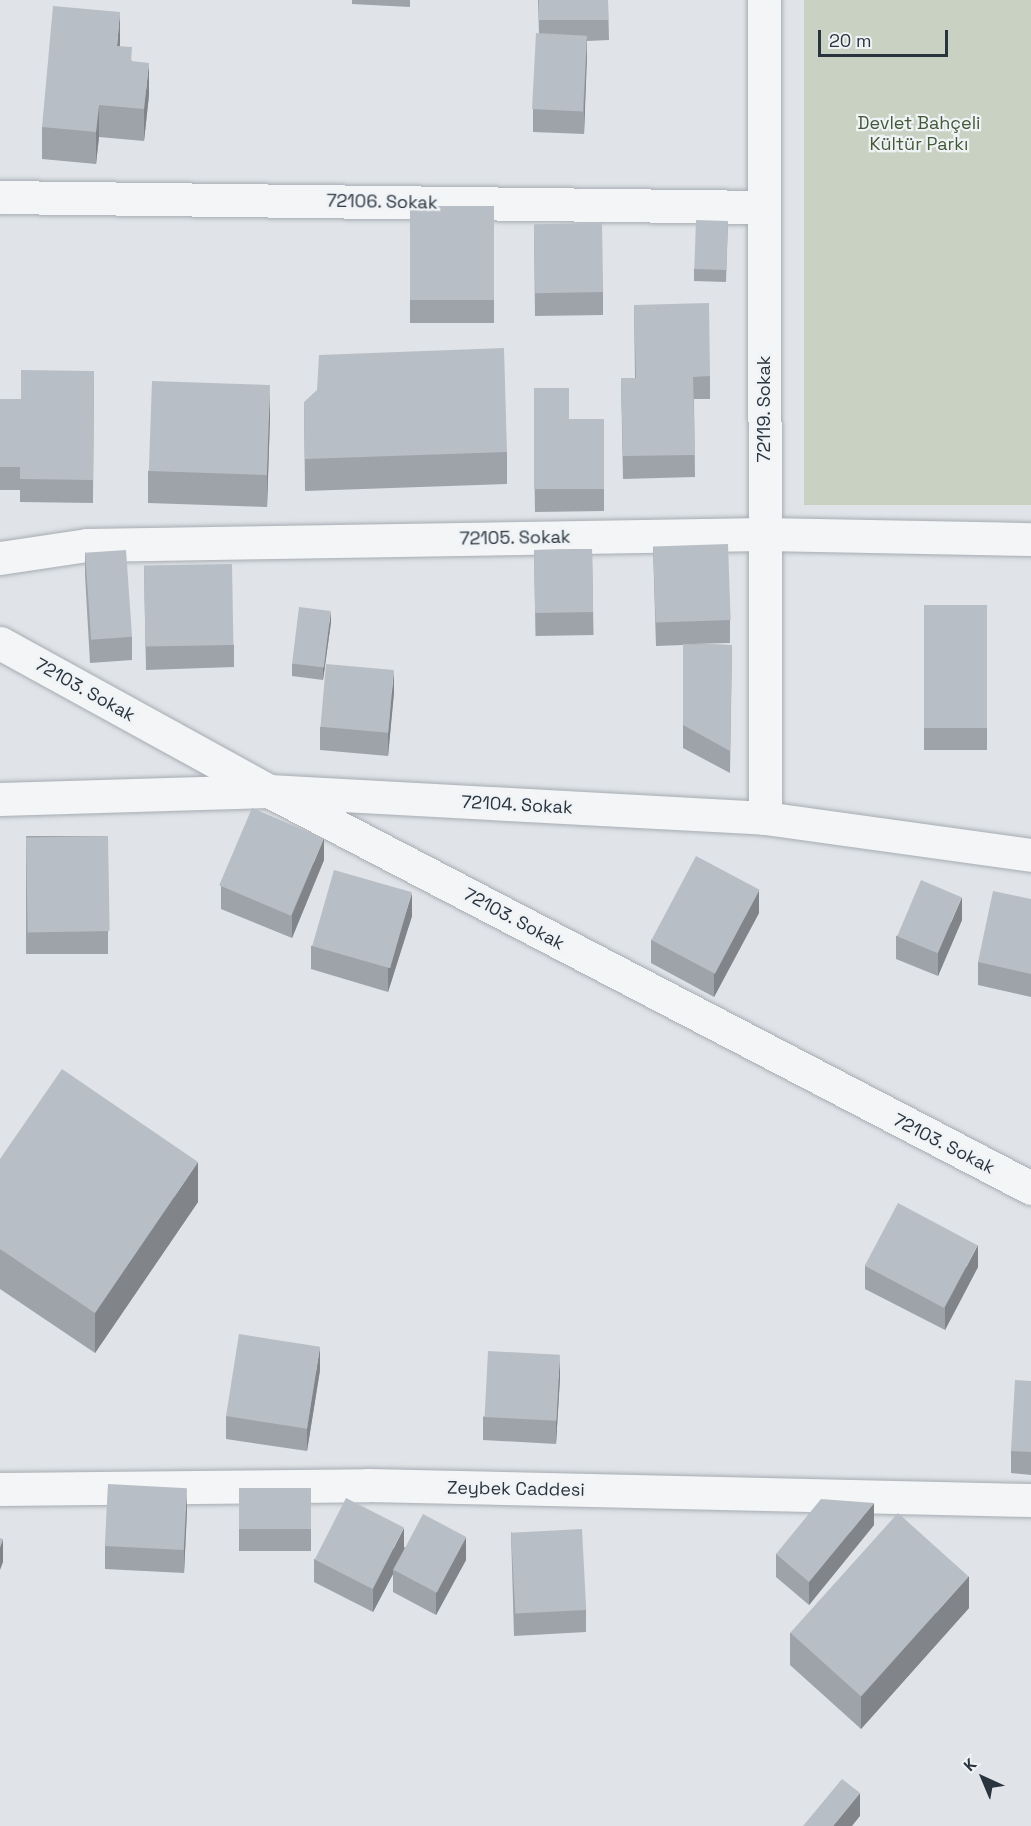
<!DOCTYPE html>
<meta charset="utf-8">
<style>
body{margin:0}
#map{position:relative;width:1031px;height:1826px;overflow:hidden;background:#e0e4e8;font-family:"Space Grotesk",sans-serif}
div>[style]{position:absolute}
.green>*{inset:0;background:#c8d1c2;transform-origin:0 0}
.roads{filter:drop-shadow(0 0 2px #a6acb2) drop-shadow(0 0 2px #a6acb2)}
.minor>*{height:33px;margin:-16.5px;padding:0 16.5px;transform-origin:16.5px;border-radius:16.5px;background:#f3f5f7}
.wall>*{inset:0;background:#9ea3a9;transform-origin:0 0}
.shaded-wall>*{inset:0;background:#81858a}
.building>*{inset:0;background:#b8bec5;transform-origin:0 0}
span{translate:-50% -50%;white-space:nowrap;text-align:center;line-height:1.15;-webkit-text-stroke:4.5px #eff3f6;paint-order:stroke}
.park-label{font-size:18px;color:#435938}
.street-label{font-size:18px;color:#2a343e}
.north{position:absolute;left:953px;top:1748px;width:60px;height:60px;-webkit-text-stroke:4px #eff3f6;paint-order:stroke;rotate:316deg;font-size:16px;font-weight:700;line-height:24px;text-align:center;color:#2a343e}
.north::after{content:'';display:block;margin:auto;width:21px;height:27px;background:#2a343e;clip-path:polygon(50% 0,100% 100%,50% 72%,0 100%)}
.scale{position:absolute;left:818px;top:30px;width:130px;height:27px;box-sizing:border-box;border:3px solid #2a343e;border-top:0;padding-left:8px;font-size:18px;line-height:21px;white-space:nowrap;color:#2a343e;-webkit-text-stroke:4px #eff3f6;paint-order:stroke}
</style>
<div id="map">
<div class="green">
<i style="left:804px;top:0;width:227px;height:505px"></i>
</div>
<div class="roads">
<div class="minor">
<i style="left:764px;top:0;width:818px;rotate:89.93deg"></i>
<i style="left:0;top:197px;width:764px;rotate:0.75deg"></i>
<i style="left:0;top:558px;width:88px;rotate:-8.5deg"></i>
<i style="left:87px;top:545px;width:677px;rotate:-0.93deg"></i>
<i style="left:764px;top:534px;width:267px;rotate:1.1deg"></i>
<i style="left:0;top:643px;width:307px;rotate:28.8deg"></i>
<i style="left:269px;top:791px;width:859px;rotate:27.52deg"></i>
<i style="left:0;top:799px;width:269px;rotate:-1.7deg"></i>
<i style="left:269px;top:791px;width:497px;rotate:3.1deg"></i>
<i style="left:765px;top:818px;width:269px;rotate:7.9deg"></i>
<i style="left:0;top:1489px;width:368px;rotate:-0.6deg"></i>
<i style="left:368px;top:1485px;width:663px;rotate:1.3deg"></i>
</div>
</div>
<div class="wall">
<i style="clip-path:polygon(352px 0,410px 0,410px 7px,352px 4px)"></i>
<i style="clip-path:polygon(538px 0,608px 0,609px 40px,587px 41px,584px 134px,533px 132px,533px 109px,539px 34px)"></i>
<i style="clip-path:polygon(119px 46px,132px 61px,149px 95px,144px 141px,99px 137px,96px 164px,42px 159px,42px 127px)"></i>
<i style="left:410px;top:206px;width:84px;height:117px"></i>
<i style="clip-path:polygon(728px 221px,726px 282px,694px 281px,694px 269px)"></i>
<i style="clip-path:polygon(534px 225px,603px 292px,603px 315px,535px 316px)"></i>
<i style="clip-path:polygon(634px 305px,710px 376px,710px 399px,694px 399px,695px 477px,623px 479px,621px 378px,635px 378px)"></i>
<i style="clip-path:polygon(94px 371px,93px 503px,20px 502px,20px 490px,0 490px,0 399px,21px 399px)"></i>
<i style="clip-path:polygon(304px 402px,507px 452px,507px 484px,305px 491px)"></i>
<i style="clip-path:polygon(270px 417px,267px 507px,148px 503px,148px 471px)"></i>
<i style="clip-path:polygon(569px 419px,604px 419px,604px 511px,535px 512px,534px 442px)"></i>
<i style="clip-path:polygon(653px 547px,730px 620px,730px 643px,691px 644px,732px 645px,730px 773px,683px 748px,683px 645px,656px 646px)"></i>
<i style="left:592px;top:549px;width:86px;height:58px;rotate:89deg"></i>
<i style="clip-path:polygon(85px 552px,132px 637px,132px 660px,90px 663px,85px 575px)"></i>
<i style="clip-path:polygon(144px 567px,234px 645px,234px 667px,146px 670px)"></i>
<i style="left:987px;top:605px;width:145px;height:63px;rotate:90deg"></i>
<i style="clip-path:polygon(331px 622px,323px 680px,292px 676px,292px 664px)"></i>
<i style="clip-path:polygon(394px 692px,388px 756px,320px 750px,320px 727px)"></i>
<i style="left:108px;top:836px;width:118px;height:82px;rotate:90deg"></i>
<i style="clip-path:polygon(324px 860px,292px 938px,221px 909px,221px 886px)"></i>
<i style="clip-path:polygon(1031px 899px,1031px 997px,978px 985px,978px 962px)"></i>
<i style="clip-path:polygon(759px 913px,714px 997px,651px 963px,651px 940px)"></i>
<i style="clip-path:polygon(412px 916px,388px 992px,311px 969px,311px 946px)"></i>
<i style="clip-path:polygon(962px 920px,938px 976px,896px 959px,896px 936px)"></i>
<i style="clip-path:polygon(0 1159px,198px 1202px,95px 1353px,0 1289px)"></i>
<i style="clip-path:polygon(865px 1266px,978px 1267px,945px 1330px,865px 1289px)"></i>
<i style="clip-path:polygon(320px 1370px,307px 1451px,226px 1439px,226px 1416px)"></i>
<i style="clip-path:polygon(560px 1378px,556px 1444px,483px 1440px,483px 1417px)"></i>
<i style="clip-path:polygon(1031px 1381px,1031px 1475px,1011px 1473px,1011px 1451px)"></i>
<i style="left:239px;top:1488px;width:72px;height:63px"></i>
<i style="clip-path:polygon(187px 1510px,184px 1573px,105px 1569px,105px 1546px)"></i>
<i style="clip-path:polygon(874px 1525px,809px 1605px,776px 1577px,776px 1554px)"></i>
<i style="clip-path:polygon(511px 1532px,586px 1610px,586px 1632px,514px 1636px)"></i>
<i style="clip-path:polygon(404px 1547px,466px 1560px,436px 1615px,393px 1592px,393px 1574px,373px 1612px,314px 1582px,314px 1559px)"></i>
<i style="clip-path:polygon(969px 1608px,861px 1729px,790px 1665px,790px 1633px)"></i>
</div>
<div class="shaded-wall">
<i style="clip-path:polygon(120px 12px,120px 44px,117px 78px,117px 46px)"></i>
<i style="clip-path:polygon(587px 36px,587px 58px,584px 134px,584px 111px)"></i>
<i style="clip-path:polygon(149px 63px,149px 95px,144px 141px,144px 109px)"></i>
<i style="clip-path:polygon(99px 105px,99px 137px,96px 164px,96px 132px)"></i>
<i style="clip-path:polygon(270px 385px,270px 417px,267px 507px,267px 475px)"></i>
<i style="clip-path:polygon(331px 611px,331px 622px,323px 680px,323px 668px)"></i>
<i style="clip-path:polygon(394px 670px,394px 692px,388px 756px,388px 733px)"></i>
<i style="clip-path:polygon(324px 838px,324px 860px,292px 938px,292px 915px)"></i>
<i style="clip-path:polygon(759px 890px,759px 913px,714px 997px,714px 974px)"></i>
<i style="clip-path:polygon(412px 893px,412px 916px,388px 992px,388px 969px)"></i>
<i style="clip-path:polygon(962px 897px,962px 920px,938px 976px,938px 953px)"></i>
<i style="clip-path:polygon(198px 1162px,198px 1202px,95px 1353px,95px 1313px)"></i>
<i style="clip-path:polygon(978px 1245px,978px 1267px,945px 1330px,945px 1307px)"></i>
<i style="clip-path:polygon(320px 1347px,320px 1370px,307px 1451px,307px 1429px)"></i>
<i style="clip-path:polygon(560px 1355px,560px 1378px,556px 1444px,556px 1421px)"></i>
<i style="clip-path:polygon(187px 1488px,187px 1510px,184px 1573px,184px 1550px)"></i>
<i style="clip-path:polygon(874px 1503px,874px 1525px,809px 1605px,809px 1582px)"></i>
<i style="clip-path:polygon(404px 1528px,404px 1550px,393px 1569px,393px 1574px,373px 1612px,373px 1589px)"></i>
<i style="clip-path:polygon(466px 1537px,466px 1560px,436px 1615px,436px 1592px)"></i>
<i style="clip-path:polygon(3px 1539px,3px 1562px,0 1570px,0 1547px)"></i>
<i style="clip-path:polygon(969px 1576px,969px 1608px,861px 1729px,861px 1697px)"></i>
<i style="clip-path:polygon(860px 1793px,860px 1816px,852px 1826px,833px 1826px)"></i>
</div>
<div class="building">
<i style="left:539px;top:0;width:69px;height:20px"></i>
<i style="clip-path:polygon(53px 6px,120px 12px,117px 46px,132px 47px,131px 61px,149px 63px,144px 109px,99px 105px,96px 132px,42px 127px)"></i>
<i style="left:536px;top:33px;width:51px;height:76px;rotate:3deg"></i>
<i style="left:410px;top:206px;width:84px;height:94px"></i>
<i style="left:696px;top:220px;width:32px;height:49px;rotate:2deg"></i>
<i style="left:602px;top:223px;width:69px;height:68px;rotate:89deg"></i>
<i style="clip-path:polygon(709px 303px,710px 376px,693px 377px,695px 455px,623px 456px,621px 378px,636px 378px,634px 305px)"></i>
<i style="clip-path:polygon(504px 348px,507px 452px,305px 459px,304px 402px,317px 390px,319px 355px)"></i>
<i style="clip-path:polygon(21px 370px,94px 371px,93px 480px,20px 479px,20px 467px,0 467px,0 399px,21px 399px)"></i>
<i style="left:152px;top:381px;width:118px;height:90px;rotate:2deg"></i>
<i style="left:534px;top:388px;width:35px;height:31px"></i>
<i style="left:534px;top:419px;width:70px;height:70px"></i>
<i style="left:728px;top:544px;width:76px;height:75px;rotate:88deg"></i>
<i style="left:592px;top:549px;width:63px;height:58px;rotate:89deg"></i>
<i style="left:126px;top:550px;width:87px;height:41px;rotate:86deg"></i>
<i style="left:232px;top:564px;width:81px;height:88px;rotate:89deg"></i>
<i style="left:987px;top:605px;width:123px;height:63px;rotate:90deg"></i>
<i style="left:299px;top:607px;width:32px;height:57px;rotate:7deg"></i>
<i style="clip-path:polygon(683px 644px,732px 645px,730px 751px,683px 725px)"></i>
<i style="left:326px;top:664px;width:68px;height:63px;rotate:5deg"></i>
<i style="left:252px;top:808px;width:78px;height:84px;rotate:23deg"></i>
<i style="left:108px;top:836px;width:95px;height:82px;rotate:89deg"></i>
<i style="left:696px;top:856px;width:72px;height:95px;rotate:28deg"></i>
<i style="left:334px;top:870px;width:81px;height:79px;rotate:16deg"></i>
<i style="left:921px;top:880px;width:44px;height:61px;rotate:23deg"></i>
<i style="clip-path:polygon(993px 891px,1031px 899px,1031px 974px,978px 962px)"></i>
<i style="clip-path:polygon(62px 1069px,198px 1162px,95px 1313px,0 1249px,0 1159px)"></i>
<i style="left:898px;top:1203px;width:90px;height:71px;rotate:28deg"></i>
<i style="left:239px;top:1334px;width:82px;height:83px;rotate:9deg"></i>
<i style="left:488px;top:1351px;width:72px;height:66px;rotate:3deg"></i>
<i style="clip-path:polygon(1015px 1380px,1031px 1381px,1031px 1452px,1011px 1451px)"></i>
<i style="left:108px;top:1484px;width:79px;height:62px;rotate:3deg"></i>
<i style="left:239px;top:1488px;width:72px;height:41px"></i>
<i style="left:346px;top:1498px;width:65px;height:69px;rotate:27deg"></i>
<i style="clip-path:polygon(821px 1499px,874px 1503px,809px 1582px,776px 1554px)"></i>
<i style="left:898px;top:1513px;width:95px;height:161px;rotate:42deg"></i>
<i style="left:423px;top:1514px;width:49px;height:63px;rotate:28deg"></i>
<i style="left:582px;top:1529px;width:81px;height:71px;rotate:87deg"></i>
<i style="clip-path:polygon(0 1538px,3px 1539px,0 1547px)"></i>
<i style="clip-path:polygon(842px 1779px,860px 1793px,833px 1826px,803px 1826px)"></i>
</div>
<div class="park-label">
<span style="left:919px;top:134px">Devlet Bahçeli<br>Kültür Parkı</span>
</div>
<div class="street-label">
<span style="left:382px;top:202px;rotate:1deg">72106. Sokak</span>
<span style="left:764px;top:409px;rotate:-90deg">72119. Sokak</span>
<span style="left:515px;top:538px;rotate:-1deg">72105. Sokak</span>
<span style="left:85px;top:690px;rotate:29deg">72103. Sokak</span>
<span style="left:517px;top:805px;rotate:3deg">72104. Sokak</span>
<span style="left:514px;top:919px;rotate:28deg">72103. Sokak</span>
<span style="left:944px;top:1144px;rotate:27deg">72103. Sokak</span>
<span style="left:516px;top:1489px;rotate:1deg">Zeybek Caddesi</span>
</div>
<div class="north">K</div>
<div class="scale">20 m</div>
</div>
